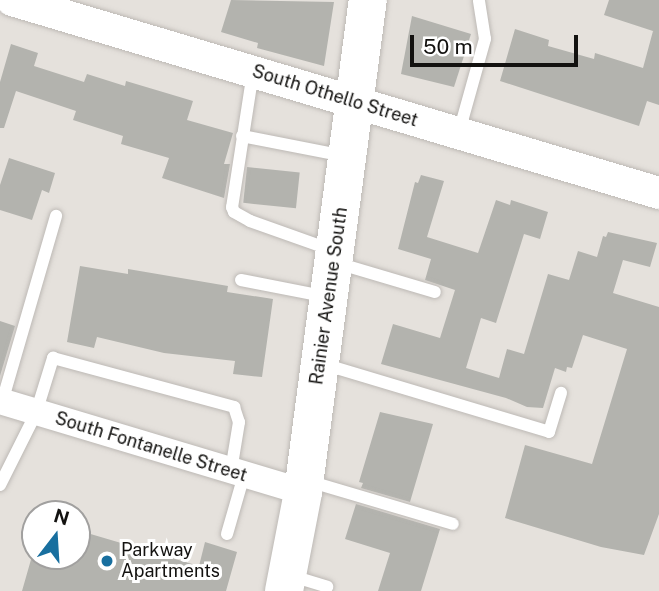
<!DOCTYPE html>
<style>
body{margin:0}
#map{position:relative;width:659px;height:591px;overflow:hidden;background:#e5e1dc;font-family:"Public Sans",sans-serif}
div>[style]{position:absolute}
.building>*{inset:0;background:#b3b3ae;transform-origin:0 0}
.roads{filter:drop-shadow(0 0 2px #bdb9b5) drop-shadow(0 0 2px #bdb9b5)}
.service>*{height:12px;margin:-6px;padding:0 6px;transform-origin:6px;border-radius:6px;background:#fff}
.minor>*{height:26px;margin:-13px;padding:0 13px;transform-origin:13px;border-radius:13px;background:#fff}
.tertiary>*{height:32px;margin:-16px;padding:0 16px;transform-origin:16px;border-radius:16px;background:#fff}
.primary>*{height:38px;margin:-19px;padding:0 19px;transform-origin:19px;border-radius:19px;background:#fff}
.dots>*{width:19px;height:19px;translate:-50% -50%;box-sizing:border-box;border:4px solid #fff;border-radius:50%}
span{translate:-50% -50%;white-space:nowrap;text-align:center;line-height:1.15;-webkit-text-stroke:6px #fff;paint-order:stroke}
.street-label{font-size:18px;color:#131210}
.poi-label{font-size:18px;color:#131210}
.left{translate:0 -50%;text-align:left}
.north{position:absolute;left:21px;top:500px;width:70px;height:70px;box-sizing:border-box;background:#fff;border:2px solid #a1a09f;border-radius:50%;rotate:17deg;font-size:19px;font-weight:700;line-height:28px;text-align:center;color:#131210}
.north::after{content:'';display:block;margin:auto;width:24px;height:32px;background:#186f9f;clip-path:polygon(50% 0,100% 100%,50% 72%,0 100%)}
.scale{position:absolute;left:410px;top:35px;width:168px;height:32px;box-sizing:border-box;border:4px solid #131210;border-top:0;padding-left:9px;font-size:21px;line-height:24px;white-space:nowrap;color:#131210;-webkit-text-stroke:5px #fff;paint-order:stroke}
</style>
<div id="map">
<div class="building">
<i style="clip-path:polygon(231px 0,334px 2px,324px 66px,257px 48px,258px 43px,221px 32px)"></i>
<i style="clip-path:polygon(609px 0,659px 0,659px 105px,647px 101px,639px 126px,500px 81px,515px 29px,549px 40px,548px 46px,594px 59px,595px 53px,643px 68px,653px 31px,656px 32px,604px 15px)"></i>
<i style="clip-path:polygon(412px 16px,471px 34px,454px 87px,401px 74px)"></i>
<i style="clip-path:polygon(11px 44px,38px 53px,34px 66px,84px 82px,87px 74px,125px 86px,126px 81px,193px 101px,187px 120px,233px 133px,224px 164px,230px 164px,224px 198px,162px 178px,169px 158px,121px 144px,123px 136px,73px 120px,76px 111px,16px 91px,4px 128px,0 128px,0 82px)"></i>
<i style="clip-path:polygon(9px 158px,55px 173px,49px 193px,42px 190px,32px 220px,0 210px,0 185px)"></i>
<i style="left:247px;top:167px;width:53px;height:36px;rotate:6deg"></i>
<i style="clip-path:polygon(421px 175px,444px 181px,427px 237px,478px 253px,496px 200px,510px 205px,511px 200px,548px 212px,540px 239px,524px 234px,496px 323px,481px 318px,466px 368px,499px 378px,507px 349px,524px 354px,548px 274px,569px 280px,578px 251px,597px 257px,603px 236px,606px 237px,608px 232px,657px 243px,650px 267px,623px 260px,613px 293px,659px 307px,659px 514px,644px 555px,601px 547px,505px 518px,525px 445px,592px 464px,627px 349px,583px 335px,572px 368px,567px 367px,566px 372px,555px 368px,543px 408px,527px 407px,506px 398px,381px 364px,393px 324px,440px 338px,455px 290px,425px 280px,431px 259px,398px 249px,415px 182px,418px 183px)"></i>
<i style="clip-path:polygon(80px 266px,128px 274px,128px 269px,228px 286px,227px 292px,273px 299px,262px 377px,233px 374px,235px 361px,164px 353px,97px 337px,94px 348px,67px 342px)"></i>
<i style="clip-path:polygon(0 321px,15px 326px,0 376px)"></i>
<i style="clip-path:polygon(380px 412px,433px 424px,410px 502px,361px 488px,363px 483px,359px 482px)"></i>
<i style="clip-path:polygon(356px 504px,440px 529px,421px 591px,378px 591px,390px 553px,345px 539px)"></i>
<i style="clip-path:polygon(77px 530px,199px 566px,205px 542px,237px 552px,226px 591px,22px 591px,32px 556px,77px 556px)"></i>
</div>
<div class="roads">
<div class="service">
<i style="left:253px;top:72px;width:137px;rotate:98.8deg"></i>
<i style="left:232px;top:207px;width:5px;rotate:68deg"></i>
<i style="left:234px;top:212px;width:18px;rotate:29deg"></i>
<i style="left:250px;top:221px;width:84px;rotate:19.5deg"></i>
<i style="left:459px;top:132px;width:97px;rotate:-74.4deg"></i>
<i style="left:485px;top:39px;width:39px;rotate:-99deg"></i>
<i style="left:242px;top:136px;width:105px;rotate:11deg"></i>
<i style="left:337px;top:263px;width:102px;rotate:16.5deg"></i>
<i style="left:241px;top:280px;width:84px;rotate:11deg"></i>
<i style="left:323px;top:364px;width:236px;rotate:16.7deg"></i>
<i style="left:549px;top:432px;width:41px;rotate:-72.9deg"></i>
<i style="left:2px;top:402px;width:194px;rotate:-73.8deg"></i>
<i style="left:308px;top:481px;width:151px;rotate:16.5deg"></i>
<i style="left:0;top:485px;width:80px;rotate:-63.4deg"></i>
<i style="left:36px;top:413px;width:58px;rotate:-72.8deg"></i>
<i style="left:53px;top:358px;width:188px;rotate:15.1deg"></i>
<i style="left:234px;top:407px;width:16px;rotate:72deg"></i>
<i style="left:239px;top:422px;width:50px;rotate:99.3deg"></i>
<i style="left:227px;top:534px;width:61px;rotate:-73.9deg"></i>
<i style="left:292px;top:576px;width:37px;rotate:17deg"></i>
</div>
<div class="minor">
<i style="left:0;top:401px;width:316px;rotate:16.7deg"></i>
</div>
<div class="tertiary">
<i style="left:12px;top:0;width:675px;rotate:16.61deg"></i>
</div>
<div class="primary">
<i style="left:284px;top:591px;width:101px;rotate:-79.1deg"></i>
<i style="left:303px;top:492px;width:496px;rotate:-82.5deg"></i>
</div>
</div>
<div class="dots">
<i style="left:107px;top:561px;background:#186f9f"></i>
</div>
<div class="street-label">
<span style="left:335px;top:96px;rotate:17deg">South Othello Street</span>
<span style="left:329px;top:296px;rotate:-82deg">Rainier Avenue South</span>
<span style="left:151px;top:447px;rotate:17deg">South Fontanelle Street</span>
</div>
<div class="poi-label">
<span class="left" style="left:121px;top:561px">Parkway<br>Apartments</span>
</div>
<div class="north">N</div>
<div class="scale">50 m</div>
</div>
